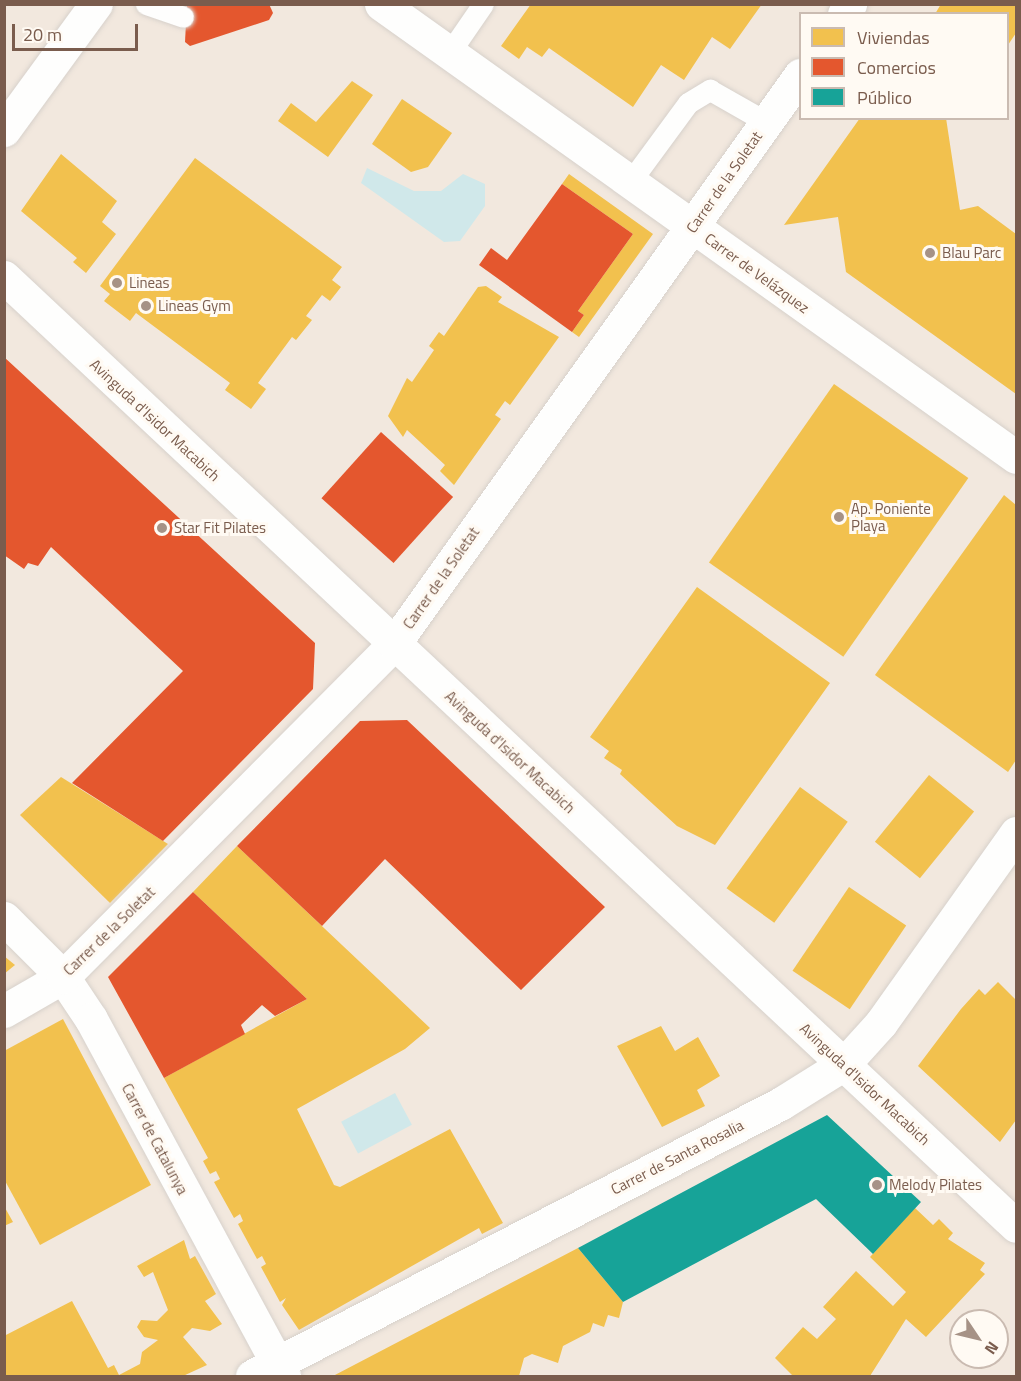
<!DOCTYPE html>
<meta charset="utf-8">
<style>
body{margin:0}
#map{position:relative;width:1021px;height:1381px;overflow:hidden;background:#f9f5f0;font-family:"Titillium Web",sans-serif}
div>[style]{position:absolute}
.residential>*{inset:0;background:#f2e8de}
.water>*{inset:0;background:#d0e8ea;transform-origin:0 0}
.homes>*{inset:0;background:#f2c14e;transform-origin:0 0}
.shops>*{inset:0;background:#e4572e;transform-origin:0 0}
.public>*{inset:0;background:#17a398}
.roads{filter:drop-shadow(0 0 2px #d7d1cb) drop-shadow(0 0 2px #d7d1cb)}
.lane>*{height:21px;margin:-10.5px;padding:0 10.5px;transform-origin:10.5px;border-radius:10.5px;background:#fefefd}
.street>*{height:33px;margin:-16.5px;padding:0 16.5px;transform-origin:16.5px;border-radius:16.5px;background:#fefefd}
.secondary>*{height:33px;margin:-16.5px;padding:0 16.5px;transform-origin:16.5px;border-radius:16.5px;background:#fefefd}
.dots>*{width:16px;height:16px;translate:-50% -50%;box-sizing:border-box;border:3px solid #fffaf3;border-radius:50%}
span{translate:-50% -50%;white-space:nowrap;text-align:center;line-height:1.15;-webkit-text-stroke:6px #fffaf3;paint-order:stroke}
.street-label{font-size:15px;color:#7a5c4d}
.poi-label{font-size:15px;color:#7a5c4d}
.left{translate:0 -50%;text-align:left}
.frame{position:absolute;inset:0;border:6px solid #7a5c4d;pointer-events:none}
.legend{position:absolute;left:799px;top:12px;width:210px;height:108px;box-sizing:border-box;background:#fffaf3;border:2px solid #cabbb1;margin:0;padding:8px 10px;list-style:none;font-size:18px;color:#7a5c4d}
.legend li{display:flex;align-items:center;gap:12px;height:30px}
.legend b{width:30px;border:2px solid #cabbb1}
.north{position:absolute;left:949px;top:1309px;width:60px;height:60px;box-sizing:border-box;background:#fffaf3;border:2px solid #cabbb1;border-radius:50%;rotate:125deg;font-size:16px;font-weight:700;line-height:24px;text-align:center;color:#7a5c4d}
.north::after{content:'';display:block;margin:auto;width:21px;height:27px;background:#a69286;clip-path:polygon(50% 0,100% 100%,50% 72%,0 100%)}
.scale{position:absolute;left:12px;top:24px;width:126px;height:27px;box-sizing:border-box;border:3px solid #7a5c4d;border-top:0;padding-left:8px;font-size:18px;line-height:21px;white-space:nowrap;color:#7a5c4d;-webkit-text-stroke:4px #fffaf3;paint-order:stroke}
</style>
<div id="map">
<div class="residential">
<i style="clip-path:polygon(evenodd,5px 5px,1016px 5px,1016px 1376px,5px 1376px,5px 5px,800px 14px,1008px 14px,1008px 118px,800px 118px,800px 14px,5px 5px,961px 1321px,997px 1321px,997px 1357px,961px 1357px,961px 1321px)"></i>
</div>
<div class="water">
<i style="clip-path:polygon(367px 168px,414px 191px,441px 191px,463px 174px,485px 184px,485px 206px,460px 241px,444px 242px,361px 183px)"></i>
<i style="left:395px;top:1093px;width:36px;height:61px;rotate:62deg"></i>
</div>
<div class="homes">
<i style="clip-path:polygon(531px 4px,762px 4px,730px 49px,712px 37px,684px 80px,661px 65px,633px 107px,549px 48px,542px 57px,527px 47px,519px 59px,501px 46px)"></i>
<i style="clip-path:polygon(941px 4px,1016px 4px,1016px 33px,1008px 45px,1008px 14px,935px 14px)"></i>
<i style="clip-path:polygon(352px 81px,373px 95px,328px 157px,278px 121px,291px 103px,316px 122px)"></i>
<i style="clip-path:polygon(402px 99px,452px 133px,428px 167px,411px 172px,372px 144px)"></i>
<i style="clip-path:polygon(860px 118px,946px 118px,960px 210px,978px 206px,1016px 234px,1016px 394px,846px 272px,838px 217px,784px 225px)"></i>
<i style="clip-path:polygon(61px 154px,117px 201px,102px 222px,116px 234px,86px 273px,73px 262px,77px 258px,21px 211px)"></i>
<i style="clip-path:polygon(195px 158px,342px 267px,332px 280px,341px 287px,330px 301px,322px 295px,306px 316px,312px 320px,296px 340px,292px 337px,258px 383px,266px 389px,251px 409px,225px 390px,230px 383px,136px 313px,130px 321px,104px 301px,110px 294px,100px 286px)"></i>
<i style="clip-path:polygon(569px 174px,653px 234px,579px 337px,572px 332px,584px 315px,578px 311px,633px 234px,562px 184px)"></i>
<i style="clip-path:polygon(486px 286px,502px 297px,498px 302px,559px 337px,510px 405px,505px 401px,495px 415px,501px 419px,454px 485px,440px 471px,445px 465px,407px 430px,403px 437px,388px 416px,407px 378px,412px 382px,434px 350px,429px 346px,439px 332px,444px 336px,478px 287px)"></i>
<i style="left:834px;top:384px;width:164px;height:218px;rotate:35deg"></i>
<i style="clip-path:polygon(1004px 495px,1016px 505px,1016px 760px,1008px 772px,875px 675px)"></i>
<i style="clip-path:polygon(697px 587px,830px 683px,715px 845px,677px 826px,620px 774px,622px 770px,604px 758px,609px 751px,590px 737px)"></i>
<i style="left:929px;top:775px;width:58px;height:86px;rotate:39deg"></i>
<i style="clip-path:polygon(61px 777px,168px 844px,110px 903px,20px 815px)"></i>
<i style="left:800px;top:787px;width:59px;height:125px;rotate:36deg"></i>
<i style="clip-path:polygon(237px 846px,430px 1028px,405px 1049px,297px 1109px,334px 1185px,340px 1187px,450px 1129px,503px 1223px,482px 1234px,479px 1228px,299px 1330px,282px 1305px,286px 1298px,280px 1302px,261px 1267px,266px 1264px,262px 1256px,257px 1259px,238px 1224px,243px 1221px,240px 1214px,234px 1218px,214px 1182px,220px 1179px,216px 1171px,210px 1174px,203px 1161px,208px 1158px,164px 1078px,307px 999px,193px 892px)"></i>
<i style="left:849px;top:887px;width:69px;height:101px;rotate:34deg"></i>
<i style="clip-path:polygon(4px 956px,15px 965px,4px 974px)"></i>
<i style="clip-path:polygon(998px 982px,1016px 1000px,1016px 1120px,1000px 1142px,918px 1066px,961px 1009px,979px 989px,985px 995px)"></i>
<i style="clip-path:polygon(63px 1019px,151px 1185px,40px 1245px,4px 1179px,4px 1051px)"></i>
<i style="clip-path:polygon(661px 1026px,675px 1051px,698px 1037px,720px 1076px,697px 1090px,705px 1106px,662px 1127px,617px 1046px)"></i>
<i style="clip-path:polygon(4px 1206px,13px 1222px,4px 1226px)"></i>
<i style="clip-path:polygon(915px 1208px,933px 1225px,939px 1219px,953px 1233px,948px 1239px,985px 1263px,980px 1270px,985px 1274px,926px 1337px,906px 1319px,870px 1376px,793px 1376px,775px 1358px,803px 1327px,817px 1339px,836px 1319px,823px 1307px,856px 1271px,893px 1306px,906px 1292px,870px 1257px)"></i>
<i style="clip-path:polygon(184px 1240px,190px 1259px,195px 1256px,216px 1294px,205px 1301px,222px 1324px,210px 1331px,192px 1328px,183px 1337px,207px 1365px,183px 1376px,4px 1376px,4px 1336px,72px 1301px,108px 1368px,114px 1365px,119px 1375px,140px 1364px,142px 1352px,158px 1340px,144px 1337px,137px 1327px,141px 1320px,157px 1321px,168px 1310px,153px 1272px,144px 1277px,137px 1266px)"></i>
<i style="clip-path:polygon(578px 1248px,623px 1302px,619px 1318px,608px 1315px,604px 1327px,593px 1323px,590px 1332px,563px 1346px,558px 1363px,532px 1354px,524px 1358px,519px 1376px,333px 1376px)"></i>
</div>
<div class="shops">
<i style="clip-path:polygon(187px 4px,269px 4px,273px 13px,269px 20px,190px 46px,185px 42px)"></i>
<i style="clip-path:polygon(562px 184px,633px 234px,578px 311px,584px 315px,572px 332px,479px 265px,491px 248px,507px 260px)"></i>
<i style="clip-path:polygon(4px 357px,315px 643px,313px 689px,163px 841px,72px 783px,183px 671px,51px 547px,38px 566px,28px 563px,24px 569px,4px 555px)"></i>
<i style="left:381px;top:432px;width:97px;height:89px;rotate:42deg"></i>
<i style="clip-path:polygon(407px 720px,605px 907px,521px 990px,385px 859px,322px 926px,237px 846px,360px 721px)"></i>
<i style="clip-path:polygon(193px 892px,307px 999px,275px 1016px,262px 1005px,241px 1025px,245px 1034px,164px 1078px,108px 977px)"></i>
</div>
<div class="public">
<i style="clip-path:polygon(827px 1115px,921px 1202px,873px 1254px,816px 1199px,623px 1302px,578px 1248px)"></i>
</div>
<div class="roads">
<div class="lane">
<i style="left:146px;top:4px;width:39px;rotate:19deg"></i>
<i style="left:450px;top:52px;width:58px;rotate:-55.5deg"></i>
<i style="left:630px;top:182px;width:98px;rotate:-53.7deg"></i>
<i style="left:688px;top:103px;width:26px;rotate:-31deg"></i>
<i style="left:710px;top:90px;width:64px;rotate:29.7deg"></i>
</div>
<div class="street">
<i style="left:381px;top:4px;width:780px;rotate:35.5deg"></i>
<i style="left:844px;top:14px;width:12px;rotate:-59deg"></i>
<i style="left:4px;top:130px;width:156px;rotate:-53.9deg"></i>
<i style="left:4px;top:918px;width:83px;rotate:45deg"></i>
<i style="left:63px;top:977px;width:50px;rotate:56.3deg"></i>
<i style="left:91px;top:1019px;width:406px;rotate:61.6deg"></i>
<i style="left:4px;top:1011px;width:68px;rotate:-30deg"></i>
<i style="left:63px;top:977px;width:470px;rotate:-45.2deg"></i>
<i style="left:394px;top:644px;width:699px;rotate:-54.49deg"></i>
<i style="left:252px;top:1376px;width:594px;rotate:-27.26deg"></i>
<i style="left:780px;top:1104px;width:75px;rotate:-32deg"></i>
<i style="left:844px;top:1064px;width:55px;rotate:-47.9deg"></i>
<i style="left:881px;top:1023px;width:233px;rotate:-54.6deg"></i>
</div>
<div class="secondary">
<i style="left:4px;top:277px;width:1387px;rotate:43.16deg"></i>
</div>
</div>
<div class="dots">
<i style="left:930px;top:253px;background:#a69286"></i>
<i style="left:117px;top:283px;background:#a69286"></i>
<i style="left:146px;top:306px;background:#a69286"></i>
<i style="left:839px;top:517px;background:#a69286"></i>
<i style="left:162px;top:528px;background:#a69286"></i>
<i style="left:877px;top:1185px;background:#a69286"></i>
</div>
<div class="street-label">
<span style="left:724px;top:182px;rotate:-55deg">Carrer de la Soletat</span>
<span style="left:757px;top:273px;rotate:36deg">Carrer de Velázquez</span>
<span style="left:155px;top:420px;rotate:43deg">Avinguda d'Isidor Macabich</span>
<span style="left:441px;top:578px;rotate:-55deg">Carrer de la Soletat</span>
<span style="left:510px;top:752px;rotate:43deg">Avinguda d'Isidor Macabich</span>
<span style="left:109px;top:931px;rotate:-44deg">Carrer de la Soletat</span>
<span style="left:865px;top:1084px;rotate:43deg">Avinguda d'Isidor Macabich</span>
<span style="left:155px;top:1139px;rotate:62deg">Carrer de Catalunya</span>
<span style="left:677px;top:1157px;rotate:-27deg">Carrer de Santa Rosalia</span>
</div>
<div class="poi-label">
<span class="left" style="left:942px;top:253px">Blau Parc</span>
<span class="left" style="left:129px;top:283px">Lineas</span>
<span class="left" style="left:158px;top:306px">Lineas Gym</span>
<span class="left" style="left:851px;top:517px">Ap. Poniente<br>Playa</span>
<span class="left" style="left:174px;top:528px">Star Fit Pilates</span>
<span class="left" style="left:889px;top:1185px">Melody Pilates</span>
</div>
<div class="frame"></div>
<ul class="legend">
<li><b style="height:16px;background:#f2c14e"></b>Viviendas</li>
<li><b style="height:16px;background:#e4572e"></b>Comercios</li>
<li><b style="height:16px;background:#17a398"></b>Público</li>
</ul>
<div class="north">N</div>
<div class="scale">20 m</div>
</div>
